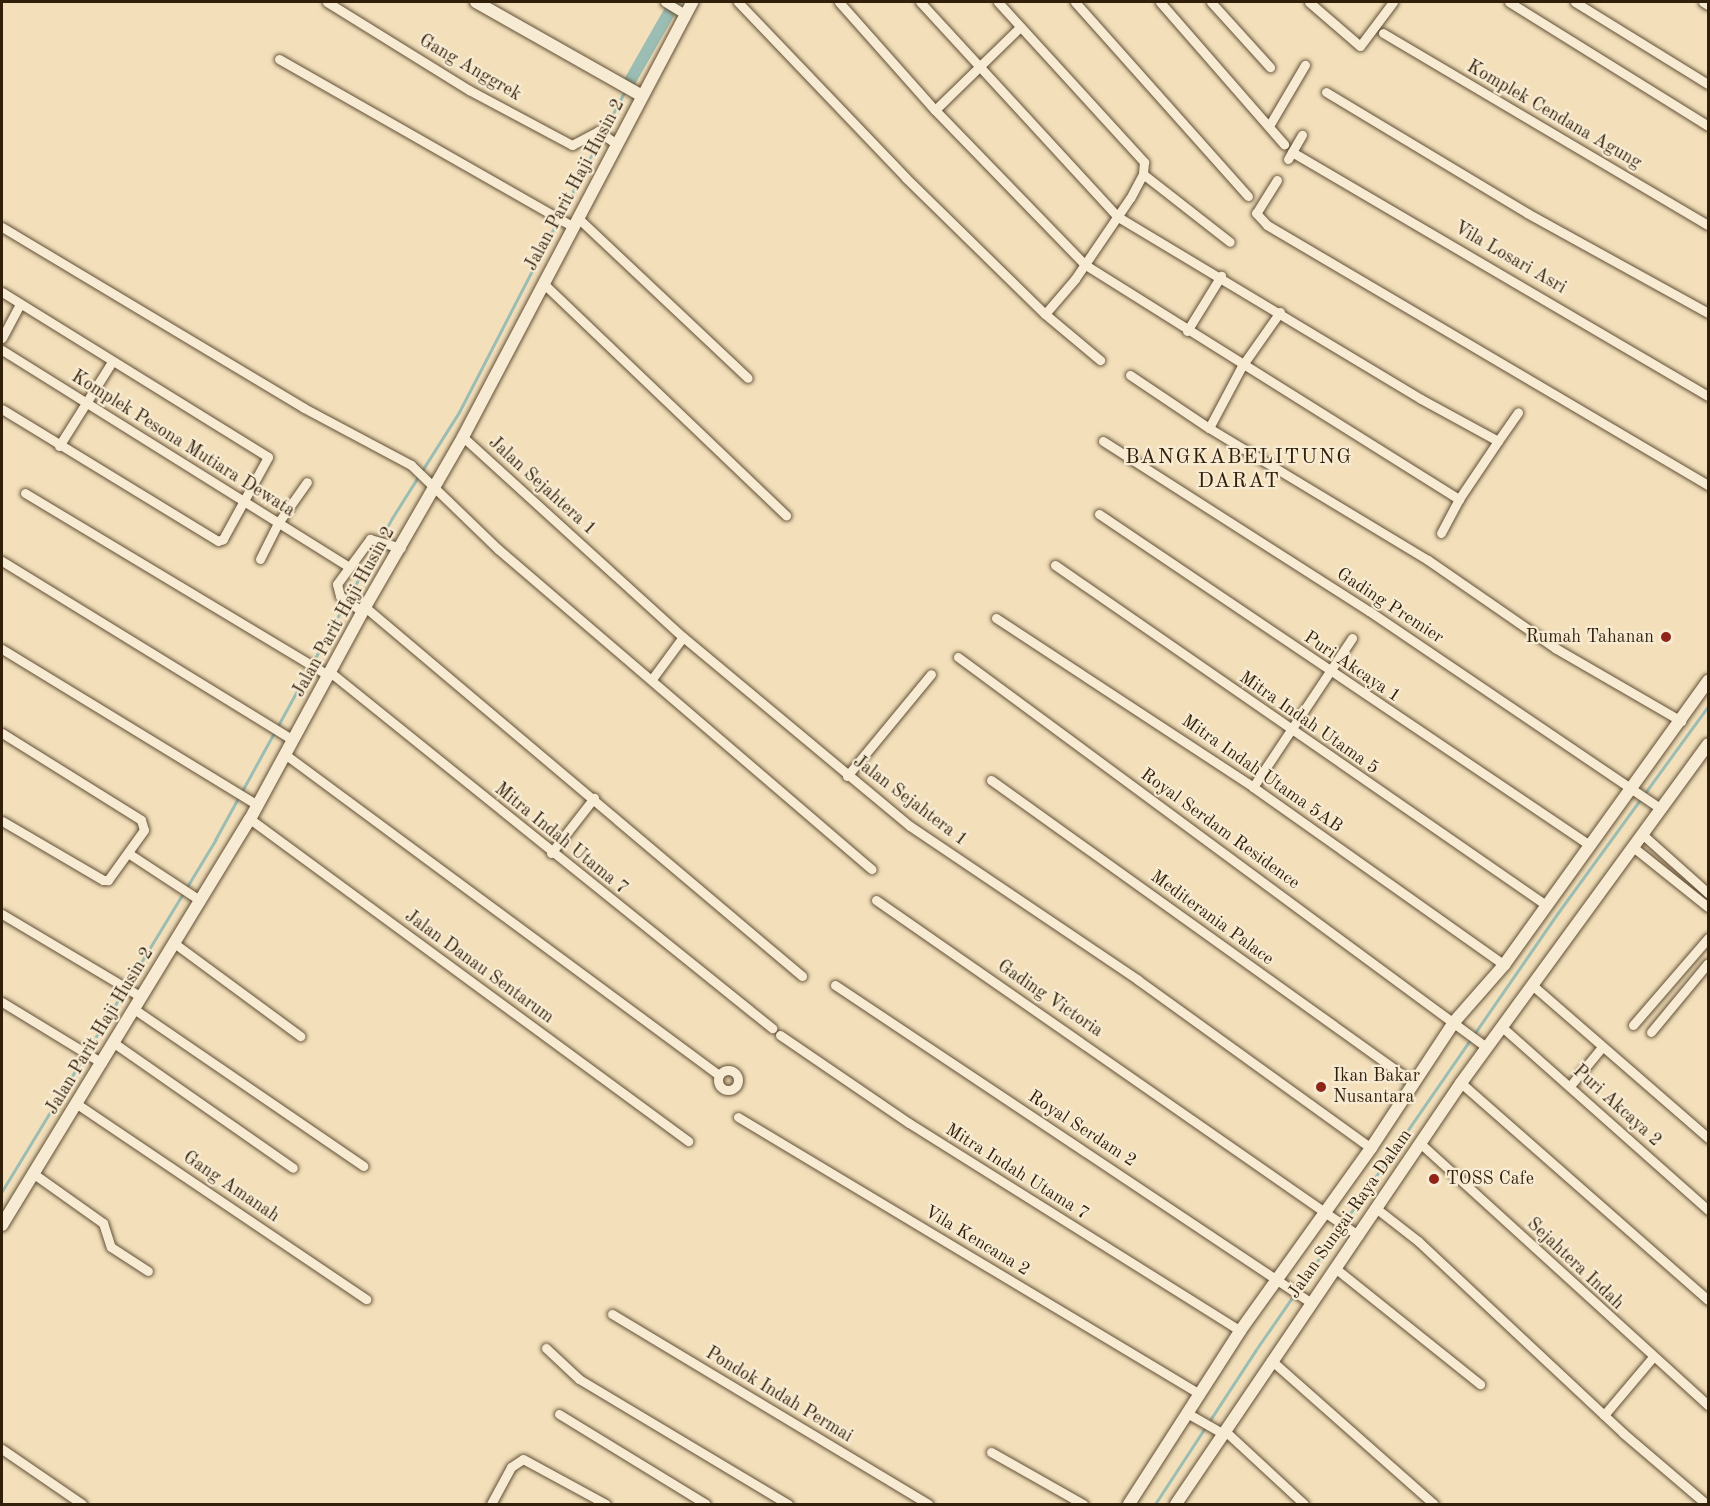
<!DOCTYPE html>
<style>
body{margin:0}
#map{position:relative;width:1710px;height:1506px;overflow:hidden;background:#f3e0bb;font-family:"Old Standard TT",serif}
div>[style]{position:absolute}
.stream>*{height:3px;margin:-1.5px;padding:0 1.5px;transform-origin:1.5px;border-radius:1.5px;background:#9bbdb3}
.canal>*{height:12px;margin:-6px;padding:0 6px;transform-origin:6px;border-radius:6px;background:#9bbdb3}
.roads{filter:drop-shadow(0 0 2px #624f36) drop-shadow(0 0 2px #624f36)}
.minor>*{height:9px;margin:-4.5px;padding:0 4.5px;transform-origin:4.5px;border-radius:4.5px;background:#f7ebd3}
.minor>.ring{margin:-4.5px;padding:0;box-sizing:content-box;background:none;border:9px solid #f7ebd3;border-radius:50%}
.tertiary>*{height:12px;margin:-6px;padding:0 6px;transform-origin:6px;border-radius:6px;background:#f7ebd3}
.dots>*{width:16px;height:16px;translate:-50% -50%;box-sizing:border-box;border:3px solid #f7ebd3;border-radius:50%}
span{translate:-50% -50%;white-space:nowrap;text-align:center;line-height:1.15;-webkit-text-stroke:4.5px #f7ebd3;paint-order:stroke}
.street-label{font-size:18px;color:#321f0a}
.poi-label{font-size:18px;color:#321f0a}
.right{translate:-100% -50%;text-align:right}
.left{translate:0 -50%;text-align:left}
.quarter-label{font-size:21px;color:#321f0a;letter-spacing:1.5px}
.frame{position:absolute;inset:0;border:3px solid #321f0a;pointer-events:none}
</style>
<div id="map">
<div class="stream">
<i style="left:2px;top:1191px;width:411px;rotate:-58.7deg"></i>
<i style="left:215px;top:840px;width:367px;rotate:-61.2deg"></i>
<i style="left:392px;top:518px;width:125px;rotate:-57.7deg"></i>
<i style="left:459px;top:412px;width:361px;rotate:-62.7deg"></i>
<i style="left:1155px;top:1504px;width:183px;rotate:-56.8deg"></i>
<i style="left:1255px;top:1351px;width:531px;rotate:-55.35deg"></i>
<i style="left:1557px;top:914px;width:257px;rotate:-54deg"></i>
</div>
<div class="canal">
<i style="left:630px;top:81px;width:91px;rotate:-60.3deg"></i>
</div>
<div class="roads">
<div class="minor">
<i style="left:327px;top:2px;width:167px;rotate:31.8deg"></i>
<i style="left:469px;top:90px;width:117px;rotate:28.1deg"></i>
<i style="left:572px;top:145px;width:30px;rotate:-28deg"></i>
<i style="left:598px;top:131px;width:24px;rotate:35deg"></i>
<i style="left:665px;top:2px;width:23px;rotate:31deg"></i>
<i style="left:738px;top:2px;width:243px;rotate:46.3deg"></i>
<i style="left:906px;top:178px;width:194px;rotate:44.4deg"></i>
<i style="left:1045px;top:314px;width:72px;rotate:39.9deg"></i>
<i style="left:839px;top:2px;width:144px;rotate:48.4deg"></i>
<i style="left:935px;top:110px;width:214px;rotate:45.9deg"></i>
<i style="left:1084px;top:264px;width:443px;rotate:32.1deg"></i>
<i style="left:1459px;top:499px;width:70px;rotate:-56.1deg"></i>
<i style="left:1498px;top:441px;width:88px;rotate:-151.4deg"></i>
<i style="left:1421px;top:399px;width:355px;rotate:-149deg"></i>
<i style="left:1117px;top:216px;width:291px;rotate:-132.6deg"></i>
<i style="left:998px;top:2px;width:217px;rotate:47.6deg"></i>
<i style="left:1144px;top:162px;width:12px;rotate:95deg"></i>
<i style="left:1143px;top:174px;width:27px;rotate:118deg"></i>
<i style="left:1130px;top:198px;width:98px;rotate:124.2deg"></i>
<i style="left:1075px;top:279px;width:46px;rotate:130.6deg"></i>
<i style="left:1075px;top:2px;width:260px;rotate:48.3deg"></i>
<i style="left:1160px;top:2px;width:189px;rotate:48.9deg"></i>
<i style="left:1211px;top:2px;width:88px;rotate:47.8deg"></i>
<i style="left:1309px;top:2px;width:67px;rotate:40.8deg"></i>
<i style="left:1360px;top:46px;width:55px;rotate:-53.1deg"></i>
<i style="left:1509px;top:2px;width:234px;rotate:31.9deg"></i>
<i style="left:1575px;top:2px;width:156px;rotate:31.7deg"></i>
<i style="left:1703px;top:2px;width:6px;rotate:31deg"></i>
<i style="left:1383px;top:33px;width:377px;rotate:30.6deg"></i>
<i style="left:279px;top:59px;width:339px;rotate:29.7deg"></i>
<i style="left:1326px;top:92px;width:235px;rotate:31deg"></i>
<i style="left:1527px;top:213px;width:207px;rotate:28.9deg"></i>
<i style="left:935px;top:110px;width:119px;rotate:-44.3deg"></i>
<i style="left:1269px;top:126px;width:71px;rotate:-59.5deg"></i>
<i style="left:1292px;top:152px;width:482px;rotate:30.4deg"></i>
<i style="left:1288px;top:159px;width:28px;rotate:-60deg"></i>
<i style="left:1143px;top:174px;width:110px;rotate:38deg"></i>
<i style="left:1277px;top:180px;width:39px;rotate:122deg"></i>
<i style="left:1256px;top:213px;width:16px;rotate:47deg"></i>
<i style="left:1267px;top:225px;width:512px;rotate:30.52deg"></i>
<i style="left:578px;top:218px;width:233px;rotate:43.3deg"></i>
<i style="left:2px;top:227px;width:352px;rotate:30.9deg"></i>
<i style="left:304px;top:408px;width:121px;rotate:28deg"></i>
<i style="left:411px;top:465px;width:121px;rotate:44deg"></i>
<i style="left:498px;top:549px;width:492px;rotate:40.6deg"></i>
<i style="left:544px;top:284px;width:335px;rotate:43.7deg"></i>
<i style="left:2px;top:292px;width:313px;rotate:31.8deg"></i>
<i style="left:268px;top:457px;width:94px;rotate:118.8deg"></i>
<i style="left:223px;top:539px;width:5px;rotate:158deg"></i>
<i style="left:218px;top:541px;width:253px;rotate:-148.6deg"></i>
<i style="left:1187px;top:331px;width:65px;rotate:-58.3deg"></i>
<i style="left:2px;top:338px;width:38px;rotate:-62deg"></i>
<i style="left:2px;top:350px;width:408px;rotate:32deg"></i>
<i style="left:1130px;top:375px;width:95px;rotate:33.9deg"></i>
<i style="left:1209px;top:428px;width:256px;rotate:31.1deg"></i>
<i style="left:1428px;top:560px;width:155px;rotate:34.7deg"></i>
<i style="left:1555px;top:648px;width:146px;rotate:30.1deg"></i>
<i style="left:1209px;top:428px;width:70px;rotate:-62deg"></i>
<i style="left:1242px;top:366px;width:66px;rotate:-54.9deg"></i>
<i style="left:463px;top:437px;width:297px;rotate:42.3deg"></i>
<i style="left:683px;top:637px;width:295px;rotate:39.8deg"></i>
<i style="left:910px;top:826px;width:275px;rotate:34deg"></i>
<i style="left:1138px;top:980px;width:287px;rotate:35.8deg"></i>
<i style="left:1103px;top:441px;width:316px;rotate:32.6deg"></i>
<i style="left:1369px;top:611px;width:353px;rotate:34.1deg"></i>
<i style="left:1498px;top:441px;width:35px;rotate:-55deg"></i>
<i style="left:59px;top:446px;width:99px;rotate:-57.8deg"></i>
<i style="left:25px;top:493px;width:355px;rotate:31deg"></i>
<i style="left:1099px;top:514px;width:590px;rotate:34.01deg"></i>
<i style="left:1441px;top:533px;width:38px;rotate:-62deg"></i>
<i style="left:260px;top:559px;width:40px;rotate:-63.4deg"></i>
<i style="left:278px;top:523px;width:50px;rotate:-54.7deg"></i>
<i style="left:2px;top:561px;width:342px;rotate:31.6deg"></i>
<i style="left:1055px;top:565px;width:597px;rotate:34.7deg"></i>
<i style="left:365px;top:607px;width:572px;rotate:40.18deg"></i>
<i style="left:363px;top:612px;width:28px;rotate:-145deg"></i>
<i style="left:340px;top:596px;width:12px;rotate:-104deg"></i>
<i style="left:337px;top:584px;width:56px;rotate:-53.7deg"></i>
<i style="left:370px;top:539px;width:32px;rotate:16deg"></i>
<i style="left:996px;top:618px;width:308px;rotate:33.3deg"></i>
<i style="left:1253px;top:787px;width:308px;rotate:35.3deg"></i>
<i style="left:2px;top:649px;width:300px;rotate:31.4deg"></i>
<i style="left:958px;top:657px;width:656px;rotate:36.45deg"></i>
<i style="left:330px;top:672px;width:568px;rotate:38.85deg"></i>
<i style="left:652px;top:679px;width:52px;rotate:-53.6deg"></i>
<i style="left:2px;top:733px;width:164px;rotate:32deg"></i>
<i style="left:141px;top:820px;width:10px;rotate:73deg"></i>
<i style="left:144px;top:830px;width:62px;rotate:125.8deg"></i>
<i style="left:108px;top:880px;width:5px;rotate:180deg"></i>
<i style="left:103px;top:880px;width:117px;rotate:-149.7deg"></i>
<i style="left:286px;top:755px;width:538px;rotate:36.47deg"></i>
<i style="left:847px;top:776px;width:132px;rotate:-50.5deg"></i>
<i style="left:991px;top:780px;width:520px;rotate:35.61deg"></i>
<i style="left:1253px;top:787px;width:179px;rotate:-56.4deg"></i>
<i style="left:250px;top:819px;width:544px;rotate:36.32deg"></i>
<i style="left:1642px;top:834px;width:89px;rotate:41.8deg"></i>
<i style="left:1633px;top:847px;width:96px;rotate:38.7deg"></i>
<i style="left:128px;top:853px;width:87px;rotate:33.3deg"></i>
<i style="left:551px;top:853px;width:70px;rotate:-52deg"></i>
<i style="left:876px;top:900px;width:588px;rotate:34.82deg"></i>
<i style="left:2px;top:914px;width:162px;rotate:30.8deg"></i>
<i style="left:174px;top:943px;width:157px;rotate:36.4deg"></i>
<i style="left:1531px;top:984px;width:235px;rotate:41deg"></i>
<i style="left:835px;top:985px;width:571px;rotate:33.72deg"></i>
<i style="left:2px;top:1002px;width:117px;rotate:31.4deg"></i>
<i style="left:134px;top:1009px;width:278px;rotate:34.4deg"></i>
<i style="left:1633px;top:1025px;width:115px;rotate:-49.2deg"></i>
<i style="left:1502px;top:1027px;width:276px;rotate:41.6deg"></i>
<i style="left:1651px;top:1032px;width:89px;rotate:-50.4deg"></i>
<i style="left:780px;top:1035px;width:156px;rotate:34.3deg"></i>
<i style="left:909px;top:1123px;width:391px;rotate:32.1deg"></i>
<i style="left:114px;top:1043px;width:218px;rotate:34.9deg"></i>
<i class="ring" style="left:718px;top:1070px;width:11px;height:11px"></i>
<i style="left:1461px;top:1083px;width:329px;rotate:41.3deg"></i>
<i style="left:1570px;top:1086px;width:50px;rotate:-50.6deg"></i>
<i style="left:77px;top:1104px;width:349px;rotate:34deg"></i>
<i style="left:738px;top:1117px;width:536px;rotate:30.96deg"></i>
<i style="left:1421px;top:1144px;width:388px;rotate:42.3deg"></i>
<i style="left:34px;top:1174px;width:85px;rotate:35.4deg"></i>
<i style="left:103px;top:1223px;width:25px;rotate:72deg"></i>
<i style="left:111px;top:1247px;width:44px;rotate:33deg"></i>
<i style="left:1377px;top:1209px;width:52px;rotate:38deg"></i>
<i style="left:1418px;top:1241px;width:281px;rotate:43.1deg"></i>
<i style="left:1623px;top:1433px;width:109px;rotate:40.5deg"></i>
<i style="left:1335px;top:1268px;width:186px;rotate:38.7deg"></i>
<i style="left:612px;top:1314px;width:369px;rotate:31deg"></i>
<i style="left:546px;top:1348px;width:45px;rotate:43.2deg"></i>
<i style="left:579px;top:1379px;width:244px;rotate:30.9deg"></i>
<i style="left:1271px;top:1360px;width:217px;rotate:41.5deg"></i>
<i style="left:1187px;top:1413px;width:40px;rotate:29.7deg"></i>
<i style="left:559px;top:1414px;width:172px;rotate:31.5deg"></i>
<i style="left:1604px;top:1415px;width:76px;rotate:-49.8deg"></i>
<i style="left:1224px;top:1430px;width:109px;rotate:42.8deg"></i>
<i style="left:2px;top:1449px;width:97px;rotate:34.5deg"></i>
<i style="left:991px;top:1452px;width:106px;rotate:29.5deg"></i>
<i style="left:491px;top:1504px;width:42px;rotate:-61.6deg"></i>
<i style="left:511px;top:1467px;width:14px;rotate:-34deg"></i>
<i style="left:523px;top:1459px;width:94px;rotate:28.5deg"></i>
</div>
<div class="tertiary">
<i style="left:476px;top:2px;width:191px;rotate:29.5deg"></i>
<i style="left:2px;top:1225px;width:476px;rotate:-58.6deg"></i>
<i style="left:250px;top:819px;width:241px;rotate:-61.5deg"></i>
<i style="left:365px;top:607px;width:196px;rotate:-60deg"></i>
<i style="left:463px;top:437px;width:492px;rotate:-62.2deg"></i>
<i style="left:1129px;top:1504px;width:206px;rotate:-57.3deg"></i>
<i style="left:1240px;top:1331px;width:225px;rotate:-54.4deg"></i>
<i style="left:1371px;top:1148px;width:151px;rotate:-56.6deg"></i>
<i style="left:1454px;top:1022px;width:76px;rotate:-48.7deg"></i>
<i style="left:1504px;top:965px;width:350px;rotate:-54.3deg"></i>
<i style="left:1176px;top:1504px;width:508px;rotate:-55.9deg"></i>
<i style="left:1461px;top:1083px;width:419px;rotate:-53.9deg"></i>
</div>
</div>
<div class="dots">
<i style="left:1666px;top:637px;background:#8f2418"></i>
<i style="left:1321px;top:1087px;background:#8f2418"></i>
<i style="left:1434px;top:1179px;background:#8f2418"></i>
</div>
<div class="street-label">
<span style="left:470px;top:68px;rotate:30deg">Gang Anggrek</span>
<span style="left:1554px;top:115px;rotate:30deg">Komplek Cendana Agung</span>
<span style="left:575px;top:185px;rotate:-62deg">Jalan Parit Haji Husin 2</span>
<span style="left:1510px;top:258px;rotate:30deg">Vila Losari Asri</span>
<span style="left:183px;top:444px;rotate:32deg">Komplek Pesona Mutiara Dewata</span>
<span style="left:542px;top:486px;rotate:42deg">Jalan Sejahtera 1</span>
<span style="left:1390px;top:606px;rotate:33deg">Gading Premier</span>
<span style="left:344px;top:612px;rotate:-61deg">Jalan Parit Haji Husin 2</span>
<span style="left:1352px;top:667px;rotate:34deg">Puri Akcaya 1</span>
<span style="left:1309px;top:723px;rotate:35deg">Mitra Indah Utama 5</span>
<span style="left:1262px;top:774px;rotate:35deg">Mitra Indah Utama 5AB</span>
<span style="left:910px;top:801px;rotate:37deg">Jalan Sejahtera 1</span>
<span style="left:1220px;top:829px;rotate:36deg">Royal Serdam Residence</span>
<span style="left:561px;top:839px;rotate:39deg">Mitra Indah Utama 7</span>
<span style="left:1212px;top:918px;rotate:36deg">Mediterania Palace</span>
<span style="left:479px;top:967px;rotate:36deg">Jalan Danau Sentarum</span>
<span style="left:1050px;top:999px;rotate:34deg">Gading Victoria</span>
<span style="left:100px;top:1031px;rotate:-59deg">Jalan Parit Haji Husin 2</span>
<span style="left:1617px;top:1106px;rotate:42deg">Puri Akcaya 2</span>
<span style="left:1082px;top:1129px;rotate:33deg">Royal Serdam 2</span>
<span style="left:1017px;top:1172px;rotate:32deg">Mitra Indah Utama 7</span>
<span style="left:231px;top:1187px;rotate:34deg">Gang Amanah</span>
<span style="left:1350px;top:1214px;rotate:-55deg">Jalan Sungai Raya Dalam</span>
<span style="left:977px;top:1241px;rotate:31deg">Vila Kencana 2</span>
<span style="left:1575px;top:1264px;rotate:43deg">Sejahtera Indah</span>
<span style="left:779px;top:1395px;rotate:31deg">Pondok Indah Permai</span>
</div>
<div class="poi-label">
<span class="right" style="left:1654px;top:637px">Rumah Tahanan</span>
<span class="left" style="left:1333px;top:1087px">Ikan Bakar<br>Nusantara</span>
<span class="left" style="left:1446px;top:1179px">TOSS Cafe</span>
</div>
<div class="quarter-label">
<span style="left:1239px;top:470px">BANGKABELITUNG<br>DARAT</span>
</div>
<div class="frame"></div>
</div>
